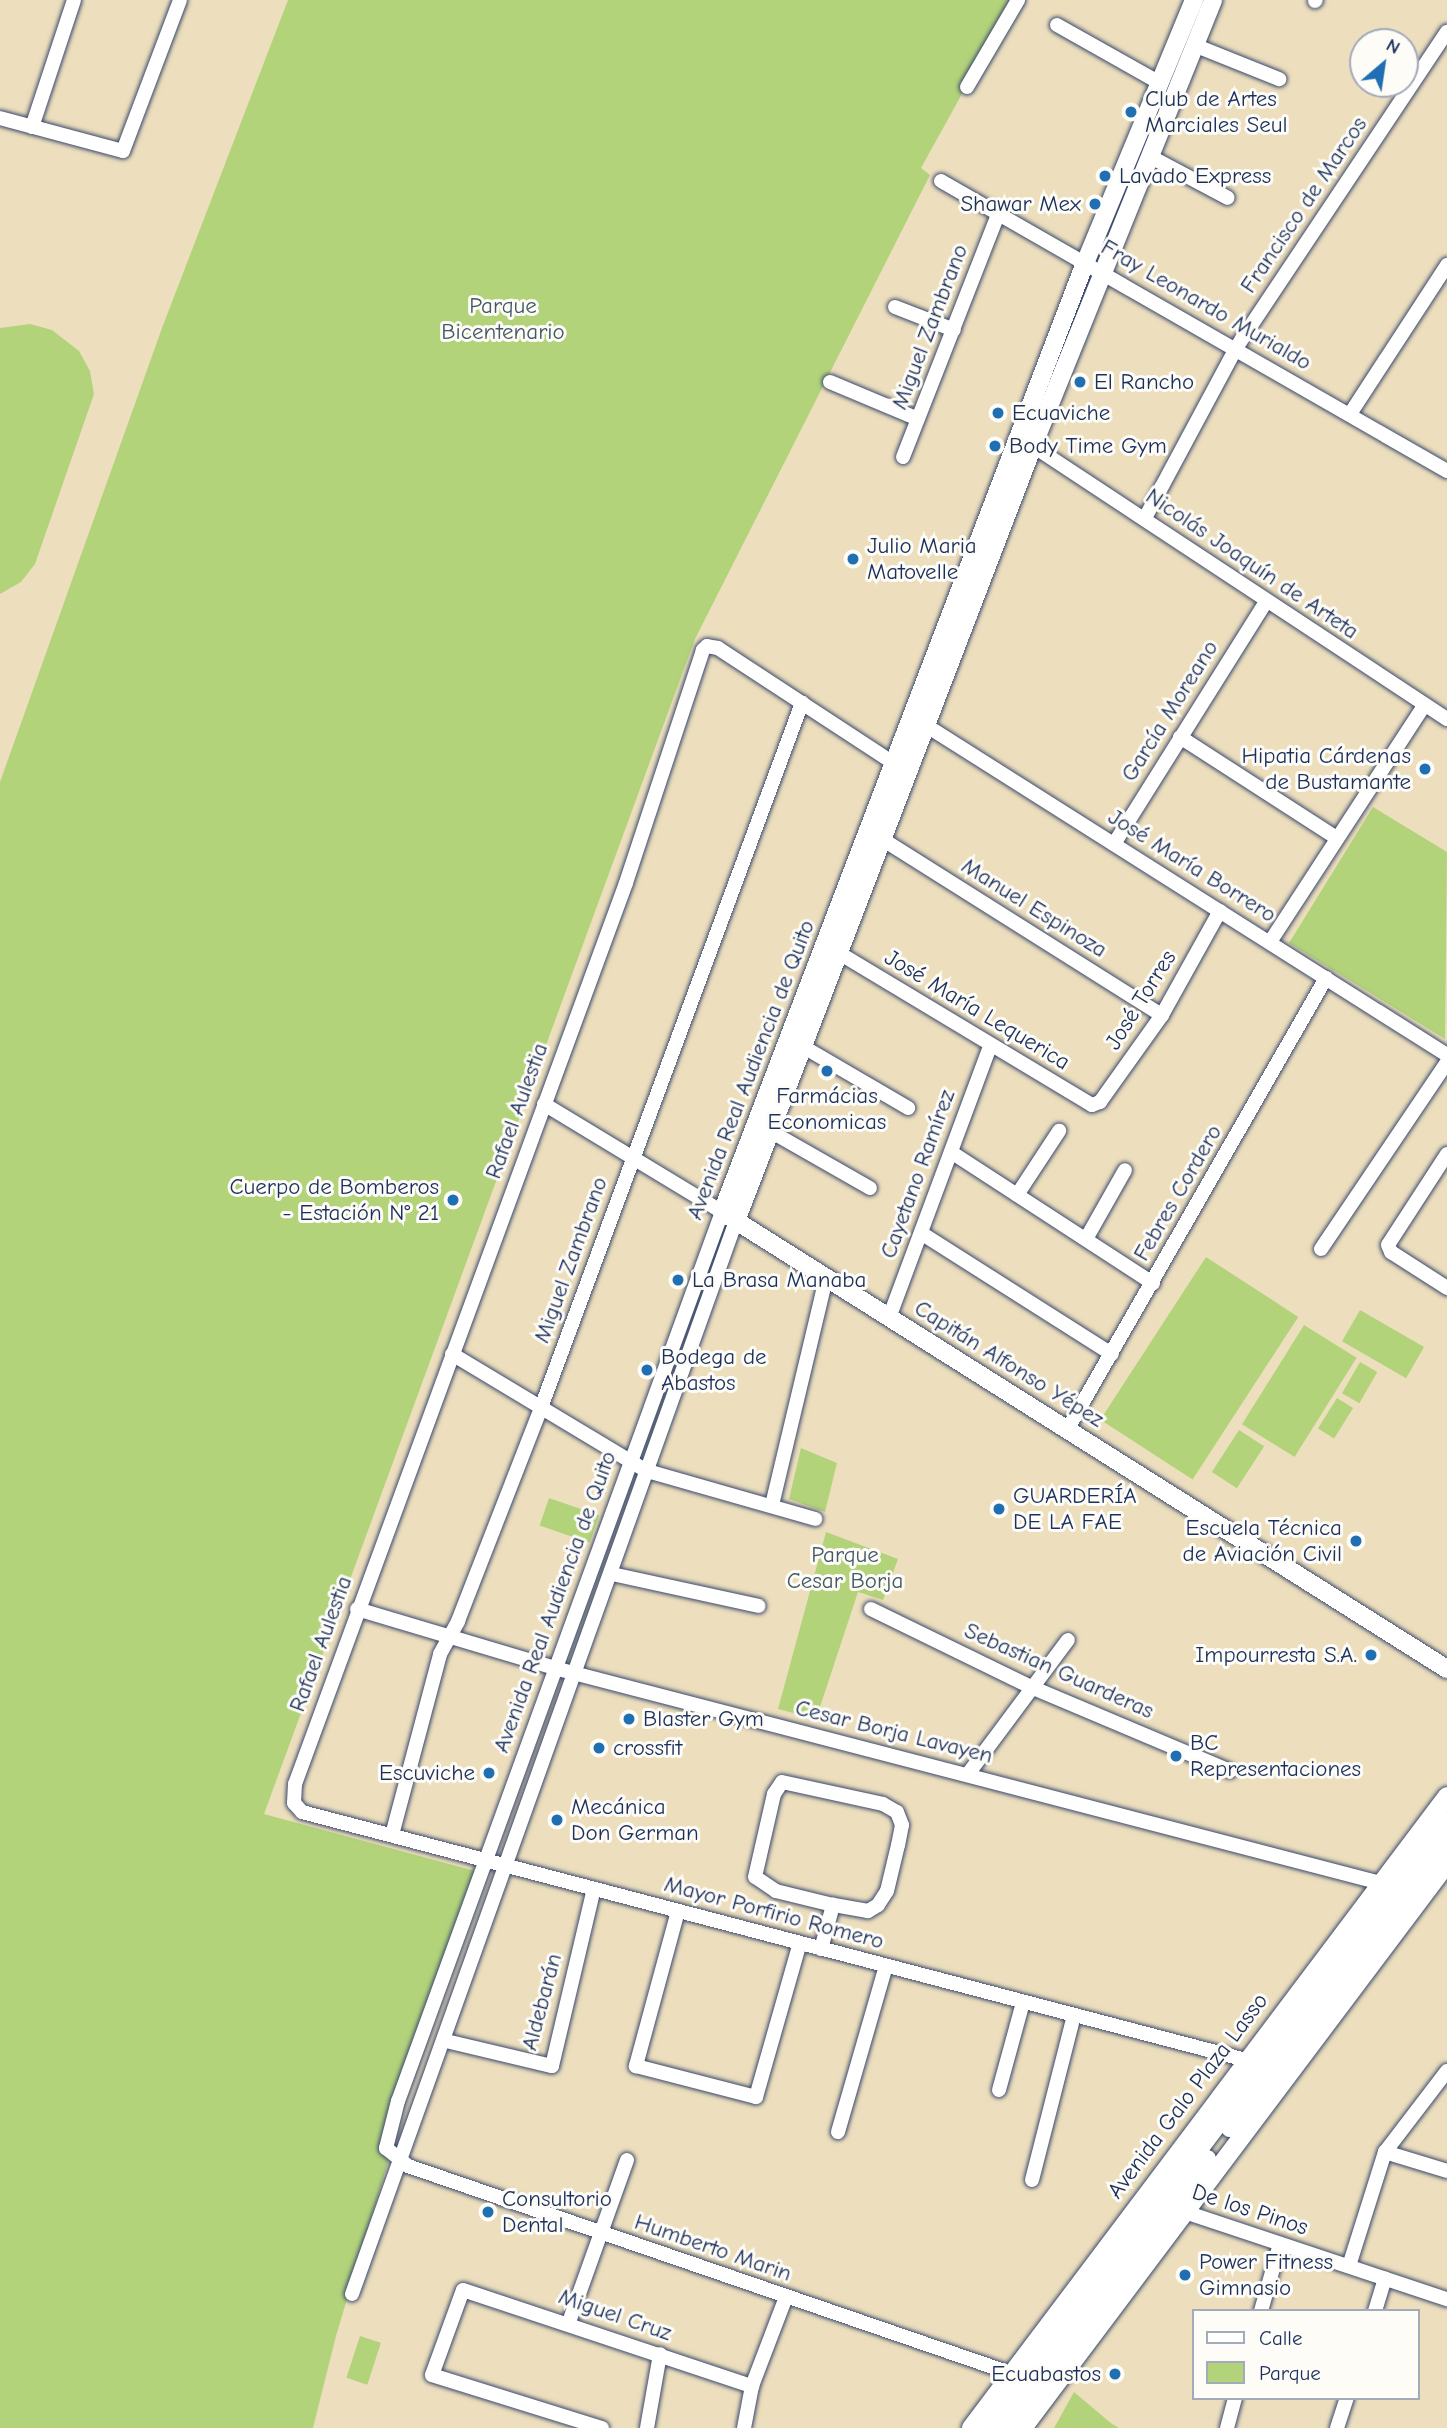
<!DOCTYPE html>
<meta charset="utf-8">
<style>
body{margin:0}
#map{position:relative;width:1447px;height:2428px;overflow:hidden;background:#eddfbe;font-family:"Comic Neue",sans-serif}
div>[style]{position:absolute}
.green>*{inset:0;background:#b3d37b;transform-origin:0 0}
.roads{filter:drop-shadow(0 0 2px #3a496c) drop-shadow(0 0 2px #3a496c)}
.minor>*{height:14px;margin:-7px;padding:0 7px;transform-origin:7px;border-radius:7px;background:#fff}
.major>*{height:18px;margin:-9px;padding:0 9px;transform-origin:9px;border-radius:9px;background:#fff}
.dots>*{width:19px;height:19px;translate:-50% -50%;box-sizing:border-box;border:4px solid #fdfcf7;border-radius:50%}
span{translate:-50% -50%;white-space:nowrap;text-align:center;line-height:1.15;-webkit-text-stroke:6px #fdfcf7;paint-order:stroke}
.poi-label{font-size:23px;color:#1b2f5e}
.left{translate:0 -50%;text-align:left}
.right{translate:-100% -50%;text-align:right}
.street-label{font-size:23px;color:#1b2f5e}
.park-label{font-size:23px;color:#415865}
.legend{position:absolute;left:1192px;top:2309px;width:228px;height:91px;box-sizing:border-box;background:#fdfcf7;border:2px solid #a3aaba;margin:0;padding:9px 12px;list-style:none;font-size:21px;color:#1b2f5e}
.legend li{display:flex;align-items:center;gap:14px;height:35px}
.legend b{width:35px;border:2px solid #a3aaba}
.north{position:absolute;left:1349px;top:28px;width:70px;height:70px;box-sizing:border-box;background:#fdfcf7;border:2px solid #a3aaba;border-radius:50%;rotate:29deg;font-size:19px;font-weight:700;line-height:28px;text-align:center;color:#1b2f5e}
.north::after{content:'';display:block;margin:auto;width:24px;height:32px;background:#1f6fb2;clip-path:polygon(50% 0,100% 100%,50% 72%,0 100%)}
</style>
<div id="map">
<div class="green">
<i style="clip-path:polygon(288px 0,1014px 0,921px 168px,930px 175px,695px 639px,264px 1814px,475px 1871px,336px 2336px,313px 2428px,0 2428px,0 782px,162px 328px)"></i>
<i style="clip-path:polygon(30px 324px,52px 330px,79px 351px,90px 371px,94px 394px,35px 564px,21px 582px,0 594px,0 328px)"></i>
<i style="clip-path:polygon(1373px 807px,1447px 852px,1445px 1039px,1289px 943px)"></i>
<i style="left:1206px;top:1257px;width:110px;height:194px;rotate:33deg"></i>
<i style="left:1360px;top:1310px;width:74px;height:36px;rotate:30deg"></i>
<i style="left:1304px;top:1325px;width:62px;height:117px;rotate:32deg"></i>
<i style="left:1360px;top:1362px;width:20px;height:36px;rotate:30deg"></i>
<i style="left:1337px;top:1398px;width:19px;height:36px;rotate:32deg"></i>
<i style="left:1239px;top:1430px;width:30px;height:50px;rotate:33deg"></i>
<i style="clip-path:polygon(801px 1448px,837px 1463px,825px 1512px,789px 1499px)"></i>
<i style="left:549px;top:1498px;width:53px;height:29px;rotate:19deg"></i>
<i style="clip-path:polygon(826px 1532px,898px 1559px,883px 1600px,858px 1592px,816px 1719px,778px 1709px)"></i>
<i style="left:360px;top:2336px;width:22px;height:44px;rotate:18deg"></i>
<i style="clip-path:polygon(1074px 2392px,1112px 2424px,1119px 2428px,1054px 2428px)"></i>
</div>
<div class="roads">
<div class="minor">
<i style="left:1315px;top:1px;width:1px;rotate:-45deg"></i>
<i style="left:1057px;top:25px;width:118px;rotate:29.4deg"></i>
<i style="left:1194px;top:45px;width:92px;rotate:21.8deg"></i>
<i style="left:967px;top:87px;width:101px;rotate:-59.6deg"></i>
<i style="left:0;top:118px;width:127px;rotate:15deg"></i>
<i style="left:123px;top:151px;width:161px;rotate:-69.3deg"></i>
<i style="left:32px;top:127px;width:134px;rotate:-71.7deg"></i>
<i style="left:1149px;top:156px;width:89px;rotate:28deg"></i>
<i style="left:941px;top:181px;width:583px;rotate:29.82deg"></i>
<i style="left:895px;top:307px;width:63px;rotate:21.3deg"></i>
<i style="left:830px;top:382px;width:95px;rotate:22.8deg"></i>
<i style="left:1350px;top:414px;width:178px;rotate:-56.9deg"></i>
<i style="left:1033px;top:446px;width:496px;rotate:33.4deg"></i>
<i style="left:903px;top:457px;width:261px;rotate:-68.6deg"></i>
<i style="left:1145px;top:518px;width:193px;rotate:-61.8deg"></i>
<i style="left:1236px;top:348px;width:380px;rotate:-56.3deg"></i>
<i style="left:919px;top:721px;width:625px;rotate:32.32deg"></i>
<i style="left:1180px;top:737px;width:187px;rotate:32.8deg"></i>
<i style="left:895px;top:764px;width:212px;rotate:-146.8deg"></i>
<i style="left:718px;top:648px;width:11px;rotate:-170deg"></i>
<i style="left:707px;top:646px;width:6px;rotate:135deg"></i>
<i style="left:703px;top:650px;width:245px;rotate:108.3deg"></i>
<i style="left:626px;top:883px;width:960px;rotate:110.17deg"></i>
<i style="left:295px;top:1784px;width:19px;rotate:93deg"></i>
<i style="left:294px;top:1803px;width:12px;rotate:48deg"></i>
<i style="left:302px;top:1812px;width:976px;rotate:14.72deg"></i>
<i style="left:882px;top:839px;width:331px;rotate:32.2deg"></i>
<i style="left:1114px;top:844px;width:286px;rotate:-57.9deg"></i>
<i style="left:1270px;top:942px;width:282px;rotate:-56.9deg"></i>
<i style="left:839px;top:953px;width:295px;rotate:31deg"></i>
<i style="left:1092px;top:1105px;width:9px;rotate:-21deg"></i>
<i style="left:1100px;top:1102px;width:107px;rotate:-54.5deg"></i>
<i style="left:1162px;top:1015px;width:119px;rotate:-60.9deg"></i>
<i style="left:802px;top:1046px;width:123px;rotate:30.3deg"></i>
<i style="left:544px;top:1104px;width:208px;rotate:31.2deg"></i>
<i style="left:722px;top:1212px;width:946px;rotate:110.02deg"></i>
<i style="left:398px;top:2101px;width:49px;rotate:104.3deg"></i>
<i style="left:386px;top:2148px;width:28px;rotate:39deg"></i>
<i style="left:408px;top:2166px;width:640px;rotate:18.97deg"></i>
<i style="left:770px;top:1131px;width:115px;rotate:29.7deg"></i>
<i style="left:951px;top:1152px;width:241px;rotate:33deg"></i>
<i style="left:1447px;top:1154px;width:108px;rotate:123deg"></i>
<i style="left:1388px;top:1245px;width:8px;rotate:67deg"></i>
<i style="left:1391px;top:1252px;width:67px;rotate:32.7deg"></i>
<i style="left:1017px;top:1195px;width:77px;rotate:-56.7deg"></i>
<i style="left:921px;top:1233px;width:226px;rotate:32.4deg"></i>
<i style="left:1086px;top:1239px;width:79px;rotate:-60.5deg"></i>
<i style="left:1321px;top:1249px;width:225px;rotate:-56deg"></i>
<i style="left:889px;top:1318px;width:290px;rotate:-69.6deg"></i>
<i style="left:452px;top:1354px;width:227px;rotate:31deg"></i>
<i style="left:647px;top:1471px;width:175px;rotate:15.9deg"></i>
<i style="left:1067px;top:1430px;width:521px;rotate:-60.19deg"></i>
<i style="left:772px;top:1505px;width:233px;rotate:-76.6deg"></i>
<i style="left:612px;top:1574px;width:150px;rotate:12.3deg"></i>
<i style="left:357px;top:1609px;width:210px;rotate:16.6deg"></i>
<i style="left:558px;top:1669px;width:850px;rotate:14.58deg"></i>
<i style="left:871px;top:1609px;width:178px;rotate:26deg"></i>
<i style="left:1031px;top:1687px;width:216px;rotate:22.9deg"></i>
<i style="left:968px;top:1774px;width:167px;rotate:-53.3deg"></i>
<i style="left:782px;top:1782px;width:103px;rotate:12.3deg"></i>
<i style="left:883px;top:1804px;width:16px;rotate:30deg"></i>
<i style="left:897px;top:1812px;width:14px;rotate:69deg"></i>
<i style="left:902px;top:1825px;width:20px;rotate:101deg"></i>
<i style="left:898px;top:1845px;width:47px;rotate:103.4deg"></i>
<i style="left:887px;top:1891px;width:17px;rotate:123deg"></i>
<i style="left:878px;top:1905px;width:12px;rotate:149deg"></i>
<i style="left:868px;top:1911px;width:36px;rotate:-170deg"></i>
<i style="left:833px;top:1905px;width:59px;rotate:-166.2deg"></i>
<i style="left:776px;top:1891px;width:25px;rotate:-146deg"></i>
<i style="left:755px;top:1877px;width:85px;rotate:-77.1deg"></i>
<i style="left:774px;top:1794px;width:14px;rotate:-56deg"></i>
<i style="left:392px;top:1835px;width:187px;rotate:-75.1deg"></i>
<i style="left:440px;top:1654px;width:38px;rotate:-61deg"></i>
<i style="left:458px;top:1621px;width:232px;rotate:-68.7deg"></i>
<i style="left:542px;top:1405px;width:749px;rotate:-69.68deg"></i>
<i style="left:678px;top:1911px;width:161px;rotate:105.2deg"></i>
<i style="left:636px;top:2066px;width:124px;rotate:14.5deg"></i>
<i style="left:756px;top:2097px;width:160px;rotate:-74.1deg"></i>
<i style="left:821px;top:1949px;width:46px;rotate:-74.7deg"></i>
<i style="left:446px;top:2041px;width:109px;rotate:13.3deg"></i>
<i style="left:552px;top:2066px;width:182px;rotate:-76.7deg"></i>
<i style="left:999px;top:2090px;width:91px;rotate:-74.7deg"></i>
<i style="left:838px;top:2132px;width:173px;rotate:-73.9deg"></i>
<i style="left:1385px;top:2152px;width:65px;rotate:17deg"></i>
<i style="left:1032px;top:2180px;width:170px;rotate:-75.7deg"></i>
<i style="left:1176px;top:2209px;width:286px;rotate:18.4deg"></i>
<i style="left:1349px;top:2266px;width:120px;rotate:-72.5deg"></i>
<i style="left:1385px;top:2152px;width:102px;rotate:-52.6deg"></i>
<i style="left:352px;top:2294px;width:1140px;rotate:-70.31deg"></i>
<i style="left:1261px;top:2311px;width:70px;rotate:-74.2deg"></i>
<i style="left:1375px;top:2311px;width:34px;rotate:-73deg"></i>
<i style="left:569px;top:2322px;width:172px;rotate:-70.3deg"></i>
<i style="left:602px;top:2428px;width:178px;rotate:-162.7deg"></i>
<i style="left:432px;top:2375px;width:90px;rotate:-70deg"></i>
<i style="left:463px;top:2290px;width:305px;rotate:18.4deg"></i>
<i style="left:647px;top:2428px;width:75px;rotate:-80deg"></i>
<i style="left:744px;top:2428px;width:43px;rotate:-79.2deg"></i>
<i style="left:752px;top:2386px;width:95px;rotate:-69.1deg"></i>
<i style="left:1227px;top:2428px;width:31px;rotate:-75deg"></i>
<i style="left:1337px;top:2428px;width:32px;rotate:-72deg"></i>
</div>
<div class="major">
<i style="left:1194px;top:0;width:285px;rotate:112.5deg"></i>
<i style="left:1085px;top:263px;width:1016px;rotate:110.93deg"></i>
<i style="left:722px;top:1212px;width:857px;rotate:32.23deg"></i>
<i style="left:736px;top:1221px;width:830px;rotate:-69.03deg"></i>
<i style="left:1033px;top:446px;width:481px;rotate:-68deg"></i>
<i style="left:1230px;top:2128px;width:358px;rotate:-52.7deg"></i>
<i style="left:971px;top:2428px;width:791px;rotate:-53.01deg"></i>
<i style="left:989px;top:2428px;width:761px;rotate:-53.01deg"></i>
<i style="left:1006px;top:2428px;width:336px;rotate:-53.2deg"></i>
<i style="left:1023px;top:2428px;width:706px;rotate:-53.07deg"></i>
</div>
</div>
<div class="dots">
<i style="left:1131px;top:112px;background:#1f6fb2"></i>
<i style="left:1105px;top:176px;background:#1f6fb2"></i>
<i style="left:1095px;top:204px;background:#1f6fb2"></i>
<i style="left:1080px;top:382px;background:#1f6fb2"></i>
<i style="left:998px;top:413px;background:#1f6fb2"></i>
<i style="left:995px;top:446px;background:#1f6fb2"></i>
<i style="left:853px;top:559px;background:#1f6fb2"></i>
<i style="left:1425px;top:769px;background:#1f6fb2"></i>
<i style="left:827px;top:1071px;background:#1f6fb2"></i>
<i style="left:453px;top:1200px;background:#1f6fb2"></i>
<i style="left:678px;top:1280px;background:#1f6fb2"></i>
<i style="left:647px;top:1370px;background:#1f6fb2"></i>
<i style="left:999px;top:1509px;background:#1f6fb2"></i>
<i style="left:1356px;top:1541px;background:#1f6fb2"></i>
<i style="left:1371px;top:1655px;background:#1f6fb2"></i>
<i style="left:629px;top:1719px;background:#1f6fb2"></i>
<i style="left:599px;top:1748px;background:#1f6fb2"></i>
<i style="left:1176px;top:1756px;background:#1f6fb2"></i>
<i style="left:489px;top:1773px;background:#1f6fb2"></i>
<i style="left:557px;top:1820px;background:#1f6fb2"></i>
<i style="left:488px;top:2212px;background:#1f6fb2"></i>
<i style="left:1185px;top:2275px;background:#1f6fb2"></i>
<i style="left:1115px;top:2374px;background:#1f6fb2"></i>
</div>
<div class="poi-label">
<span class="left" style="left:1145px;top:112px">Club de Artes<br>Marciales Seul</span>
<span class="left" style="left:1119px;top:176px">Lavado Express</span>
<span class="right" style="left:1081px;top:204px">Shawar Mex</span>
<span class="left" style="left:1094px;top:382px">El Rancho</span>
<span class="left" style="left:1012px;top:413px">Ecuaviche</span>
<span class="left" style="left:1009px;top:446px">Body Time Gym</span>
<span class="left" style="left:867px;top:559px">Julio Maria<br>Matovelle</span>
<span class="right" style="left:1411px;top:769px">Hipatia Cárdenas<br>de Bustamante</span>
<span style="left:827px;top:1109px">Farmácias<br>Economicas</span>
<span class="right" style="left:439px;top:1200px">Cuerpo de Bomberos<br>- Estación N° 21</span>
<span class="left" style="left:692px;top:1280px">La Brasa Manaba</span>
<span class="left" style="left:661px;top:1370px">Bodega de<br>Abastos</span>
<span class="left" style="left:1013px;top:1509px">GUARDERÍA<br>DE LA FAE</span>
<span class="right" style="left:1342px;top:1541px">Escuela Técnica<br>de Aviación Civil</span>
<span class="right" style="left:1357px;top:1655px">Impourresta S.A.</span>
<span class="left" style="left:643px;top:1719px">Blaster Gym</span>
<span class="left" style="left:1190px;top:1756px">BC<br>Representaciones</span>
<span class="left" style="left:613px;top:1748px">crossfit</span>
<span class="right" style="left:475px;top:1773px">Escuviche</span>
<span class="left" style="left:571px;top:1820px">Mecánica<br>Don German</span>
<span class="left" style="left:502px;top:2212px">Consultorio<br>Dental</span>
<span class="left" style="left:1199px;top:2275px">Power Fitness<br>Gimnasio</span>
<span class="right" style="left:1101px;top:2374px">Ecuabastos</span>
</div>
<div class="street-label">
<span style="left:1304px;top:205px;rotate:-56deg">Francisco de Marcos</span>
<span style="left:1206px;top:305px;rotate:30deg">Fray Leonardo Murialdo</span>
<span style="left:930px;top:327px;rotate:-69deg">Miguel Zambrano</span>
<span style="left:1252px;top:564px;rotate:34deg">Nicolás Joaquín de Arteta</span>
<span style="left:1170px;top:711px;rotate:-58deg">García Moreano</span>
<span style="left:1192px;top:866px;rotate:32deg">José María Borrero</span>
<span style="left:1034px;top:908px;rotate:32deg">Manuel Espinoza</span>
<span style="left:1141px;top:1000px;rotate:-58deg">José Torres</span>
<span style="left:977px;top:1010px;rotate:31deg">José María Lequerica</span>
<span style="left:751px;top:1070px;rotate:-69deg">Avenida Real Audiencia de Quito</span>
<span style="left:517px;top:1111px;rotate:-70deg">Rafael Aulestia</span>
<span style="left:918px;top:1174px;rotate:-70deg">Cayetano Ramírez</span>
<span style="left:1178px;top:1193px;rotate:-60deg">Febres Cordero</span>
<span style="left:571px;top:1260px;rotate:-70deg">Miguel Zambrano</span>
<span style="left:1009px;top:1364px;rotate:32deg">Capitán Alfonso Yépez</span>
<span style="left:555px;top:1602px;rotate:-70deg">Avenida Real Audiencia de Quito</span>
<span style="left:321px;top:1644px;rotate:-70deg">Rafael Aulestia</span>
<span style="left:1059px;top:1671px;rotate:24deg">Sebastian Guarderas</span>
<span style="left:894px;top:1732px;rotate:14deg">Cesar Borja Lavayen</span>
<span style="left:774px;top:1913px;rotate:15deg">Mayor Porfirio Romero</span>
<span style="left:542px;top:2002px;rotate:-75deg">Aldebarán</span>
<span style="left:1188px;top:2096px;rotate:-53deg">Avenida Galo Plaza Lasso</span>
<span style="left:1250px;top:2210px;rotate:18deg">De los Pinos</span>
<span style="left:713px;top:2248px;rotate:19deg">Humberto Marin</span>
<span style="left:615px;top:2315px;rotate:19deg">Miguel Cruz</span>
</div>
<div class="park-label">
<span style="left:503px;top:319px">Parque<br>Bicentenario</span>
<span style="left:845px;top:1568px">Parque<br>Cesar Borja</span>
</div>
<ul class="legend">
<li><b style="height:9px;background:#fff"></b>Calle</li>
<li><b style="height:19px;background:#b3d37b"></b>Parque</li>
</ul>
<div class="north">N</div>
</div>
